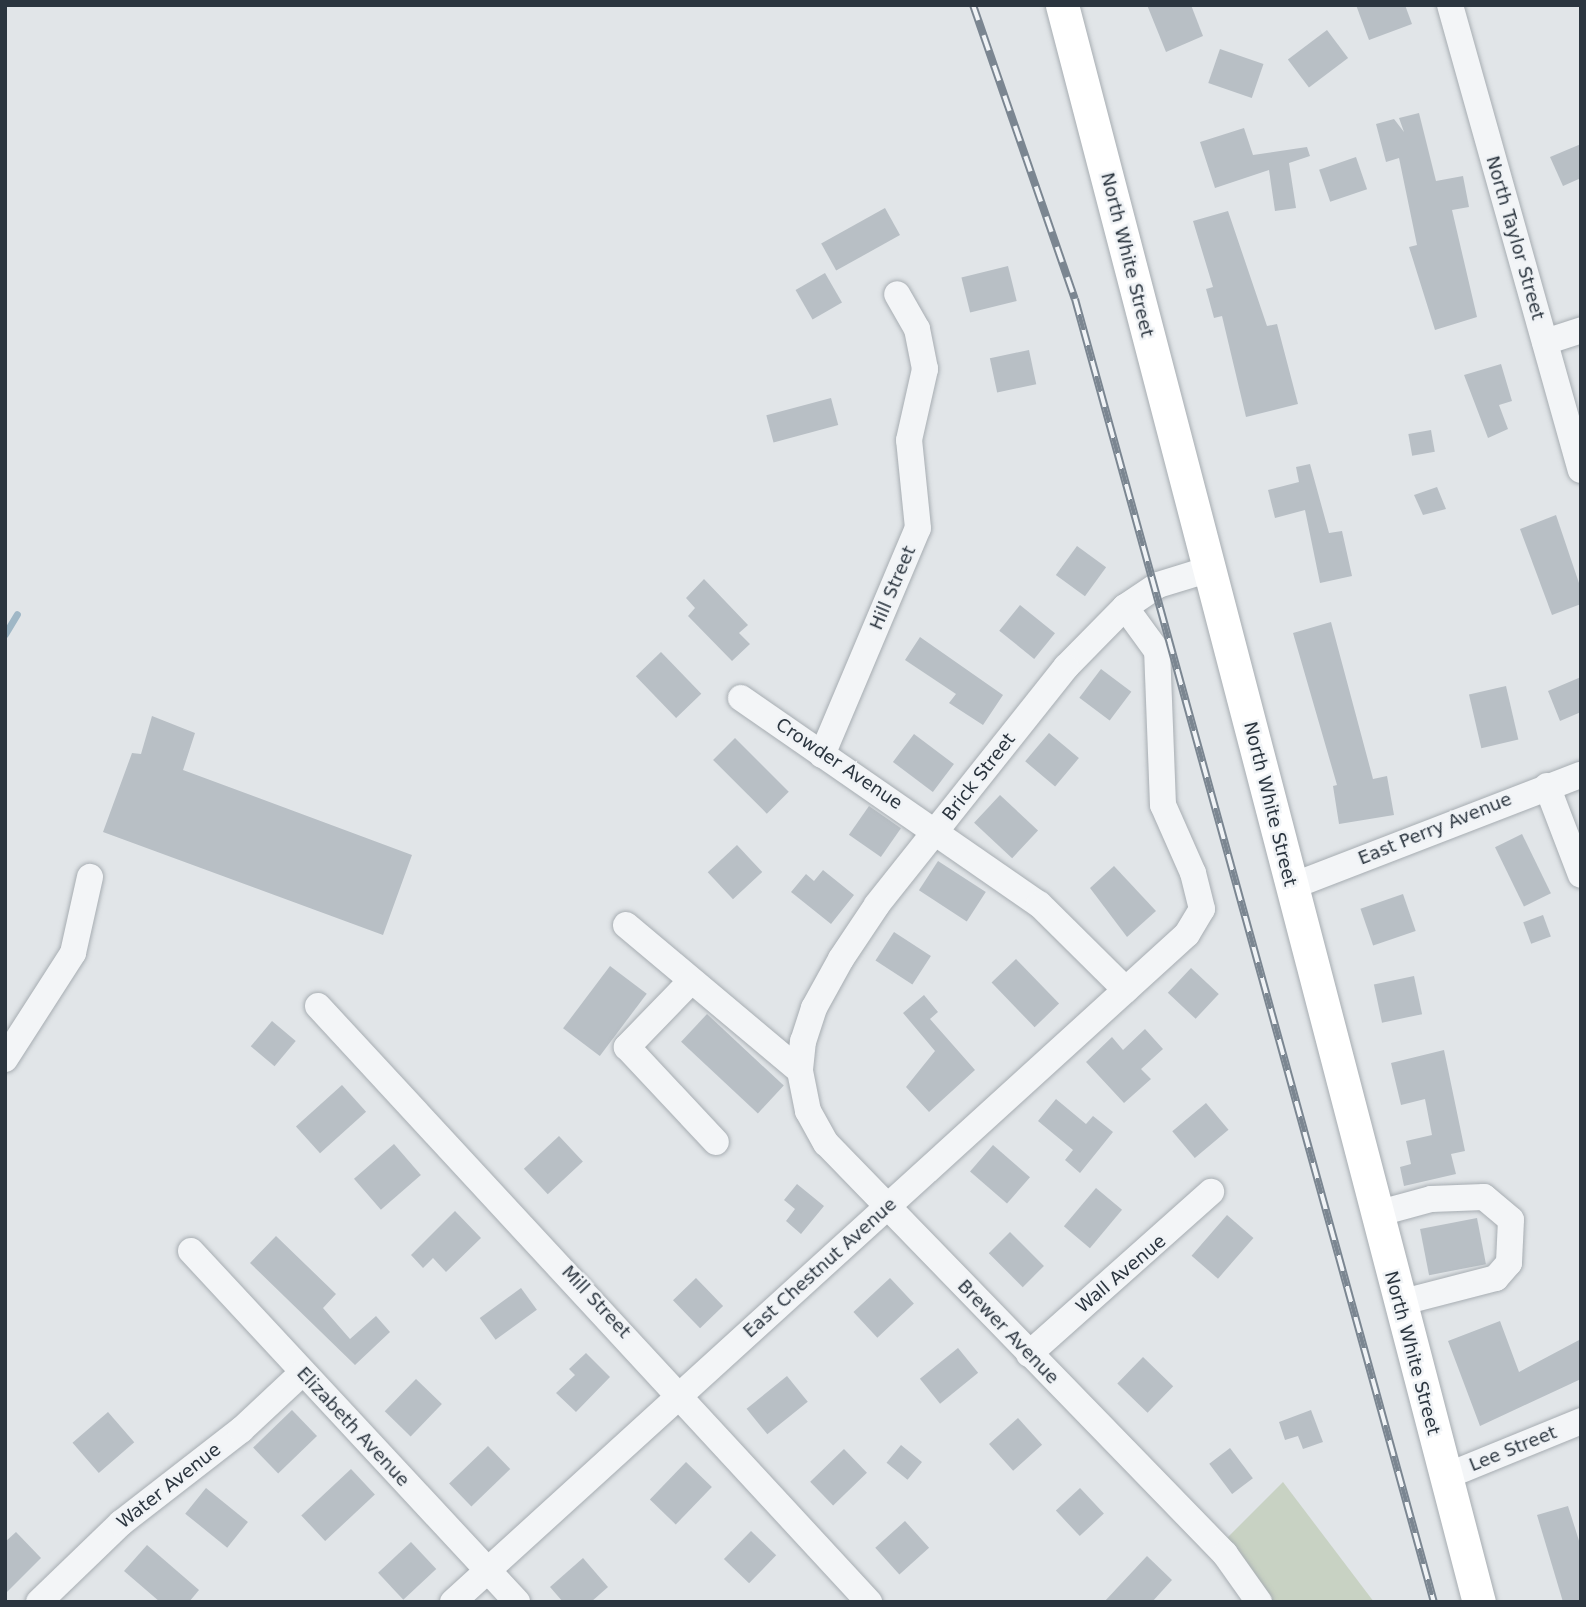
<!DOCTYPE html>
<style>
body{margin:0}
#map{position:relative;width:1586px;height:1607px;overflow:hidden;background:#e1e5e8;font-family:"DejaVu Sans",sans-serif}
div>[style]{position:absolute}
.green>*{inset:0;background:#c8d2c3}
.stream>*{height:7px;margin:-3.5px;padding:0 3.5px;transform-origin:3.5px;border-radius:3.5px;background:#9fb7c6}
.building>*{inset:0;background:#b8bfc5;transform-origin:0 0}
.roads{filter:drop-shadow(0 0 2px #a7adb2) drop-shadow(0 0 2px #a7adb2)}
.minor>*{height:26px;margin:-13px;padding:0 13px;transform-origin:13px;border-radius:13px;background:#f3f5f7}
.major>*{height:33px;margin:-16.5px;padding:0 16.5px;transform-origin:16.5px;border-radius:16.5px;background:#fff}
.rail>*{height:8px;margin-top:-4px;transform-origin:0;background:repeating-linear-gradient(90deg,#f0f3f6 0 16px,#7b8691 0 32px);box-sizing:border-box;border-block:2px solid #7b8691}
span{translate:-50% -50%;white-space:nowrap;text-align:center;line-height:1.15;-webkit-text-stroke:5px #f0f3f6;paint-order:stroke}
.street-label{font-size:18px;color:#2b353f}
.frame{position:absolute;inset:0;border:7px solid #2b353f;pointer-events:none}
</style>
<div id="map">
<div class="green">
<i style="clip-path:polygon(1283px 1482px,1374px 1602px,1271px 1602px,1224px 1541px)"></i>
</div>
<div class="stream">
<i style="left:5px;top:634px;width:23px;rotate:-59deg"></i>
</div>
<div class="building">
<i style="clip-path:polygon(1147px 5px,1191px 5px,1203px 36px,1166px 52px)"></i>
<i style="clip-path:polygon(1356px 5px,1405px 5px,1412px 24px,1369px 40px)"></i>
<i style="left:1327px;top:30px;width:35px;height:49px;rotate:53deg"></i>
<i style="left:1220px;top:49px;width:46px;height:36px;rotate:19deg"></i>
<i style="clip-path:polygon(1419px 113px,1436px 181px,1463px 176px,1469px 207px,1452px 210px,1477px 317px,1435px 330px,1409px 247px,1417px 245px,1399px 158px,1386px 162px,1376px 124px,1394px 119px,1404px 132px,1399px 118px)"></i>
<i style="clip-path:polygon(1244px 128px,1253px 155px,1307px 147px,1310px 156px,1289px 163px,1296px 208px,1275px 211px,1269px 170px,1215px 188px,1200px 142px)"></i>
<i style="clip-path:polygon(1581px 144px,1581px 178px,1563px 186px,1550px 157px)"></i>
<i style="left:1356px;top:157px;width:34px;height:39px;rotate:71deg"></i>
<i style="left:885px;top:208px;width:31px;height:73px;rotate:61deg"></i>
<i style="clip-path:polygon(1228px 211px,1267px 326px,1277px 324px,1298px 404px,1246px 417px,1222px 316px,1214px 318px,1206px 289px,1213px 287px,1193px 221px)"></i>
<i style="left:1008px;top:266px;width:36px;height:48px;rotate:76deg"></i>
<i style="left:825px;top:273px;width:34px;height:34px;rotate:60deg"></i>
<i style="left:1029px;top:350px;width:35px;height:40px;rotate:78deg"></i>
<i style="clip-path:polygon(1501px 364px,1512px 401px,1499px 405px,1508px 429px,1488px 438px,1464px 375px)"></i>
<i style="left:831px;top:398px;width:28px;height:67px;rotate:75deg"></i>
<i style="left:1431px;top:430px;width:22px;height:23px;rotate:80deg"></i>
<i style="clip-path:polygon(1310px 464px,1329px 533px,1342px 531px,1352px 576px,1320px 583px,1305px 510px,1275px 518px,1268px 490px,1299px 482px,1296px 467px)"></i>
<i style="clip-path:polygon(1437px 487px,1446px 509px,1423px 515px,1414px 495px)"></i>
<i style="clip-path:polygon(1556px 515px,1581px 589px,1581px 604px,1552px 615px,1520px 529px)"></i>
<i style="left:1077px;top:546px;width:36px;height:36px;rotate:36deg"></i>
<i style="clip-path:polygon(704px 579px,748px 625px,739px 633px,750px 644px,732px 661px,688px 616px,695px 608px,686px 598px)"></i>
<i style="left:1020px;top:605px;width:45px;height:33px;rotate:39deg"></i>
<i style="clip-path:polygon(1331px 622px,1373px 779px,1387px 776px,1394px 815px,1339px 824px,1333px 786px,1337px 785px,1293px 633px)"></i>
<i style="clip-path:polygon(920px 637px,1003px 695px,983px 725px,949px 703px,956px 694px,905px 660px)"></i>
<i style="left:661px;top:652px;width:58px;height:35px;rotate:46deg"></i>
<i style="left:1101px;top:669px;width:38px;height:36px;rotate:37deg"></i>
<i style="clip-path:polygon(1581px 677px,1581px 712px,1560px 721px,1548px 691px)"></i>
<i style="left:1506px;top:686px;width:55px;height:38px;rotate:77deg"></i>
<i style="clip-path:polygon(152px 716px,195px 733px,183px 770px,412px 855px,383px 935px,103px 832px,132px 753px,141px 754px)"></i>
<i style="left:1049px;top:733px;width:39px;height:37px;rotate:40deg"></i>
<i style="left:914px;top:734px;width:50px;height:35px;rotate:37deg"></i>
<i style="left:735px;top:738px;width:76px;height:31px;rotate:45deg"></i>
<i style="left:1000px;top:795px;width:52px;height:38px;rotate:43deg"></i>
<i style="left:869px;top:806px;width:39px;height:35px;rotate:35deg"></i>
<i style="left:1522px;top:834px;width:66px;height:30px;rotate:64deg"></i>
<i style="left:737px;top:845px;width:37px;height:40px;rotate:47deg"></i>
<i style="left:938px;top:861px;width:57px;height:35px;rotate:33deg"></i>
<i style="clip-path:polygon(1114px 866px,1156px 911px,1127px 937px,1090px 888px)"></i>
<i style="clip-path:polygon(823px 870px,854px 895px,831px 924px,791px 892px,806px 874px,814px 881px)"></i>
<i style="left:1403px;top:894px;width:39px;height:45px;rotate:71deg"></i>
<i style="left:1543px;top:915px;width:23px;height:21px;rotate:70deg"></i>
<i style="left:894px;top:932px;width:44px;height:34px;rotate:33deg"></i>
<i style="left:1016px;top:959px;width:62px;height:34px;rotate:46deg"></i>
<i style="left:610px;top:966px;width:46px;height:78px;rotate:37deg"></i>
<i style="left:1191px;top:968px;width:38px;height:34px;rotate:43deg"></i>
<i style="left:1414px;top:976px;width:39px;height:41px;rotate:78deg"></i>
<i style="clip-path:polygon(924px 995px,938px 1012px,930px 1019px,975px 1070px,929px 1112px,906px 1087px,935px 1051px,903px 1013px)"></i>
<i style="left:707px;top:1014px;width:105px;height:38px;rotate:43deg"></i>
<i style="left:272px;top:1021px;width:31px;height:33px;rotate:40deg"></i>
<i style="clip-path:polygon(1145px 1029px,1163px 1049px,1141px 1069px,1151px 1079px,1124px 1103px,1086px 1062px,1112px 1037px,1123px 1050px)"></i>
<i style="clip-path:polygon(1444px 1050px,1465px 1151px,1451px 1154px,1456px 1174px,1404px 1186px,1400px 1167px,1411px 1164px,1406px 1141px,1432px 1135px,1425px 1099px,1401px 1105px,1391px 1063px)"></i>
<i style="left:342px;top:1085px;width:36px;height:62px;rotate:48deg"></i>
<i style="clip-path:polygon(1056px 1099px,1086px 1124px,1093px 1116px,1113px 1132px,1080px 1173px,1065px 1160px,1073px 1150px,1038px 1121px)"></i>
<i style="left:1206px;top:1103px;width:35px;height:44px;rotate:50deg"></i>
<i style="left:559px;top:1136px;width:35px;height:48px;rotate:47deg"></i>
<i style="left:394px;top:1144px;width:41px;height:53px;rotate:49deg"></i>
<i style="left:993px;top:1145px;width:49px;height:35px;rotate:41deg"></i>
<i style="clip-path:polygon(797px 1184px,824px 1206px,801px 1234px,786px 1221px,795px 1209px,784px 1200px)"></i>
<i style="left:1096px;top:1188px;width:34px;height:50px;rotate:40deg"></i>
<i style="clip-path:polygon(455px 1211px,481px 1238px,446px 1272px,433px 1258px,423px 1268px,411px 1255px)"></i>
<i style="left:1227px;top:1215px;width:35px;height:54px;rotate:41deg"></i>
<i style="left:1477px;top:1218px;width:47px;height:58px;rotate:79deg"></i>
<i style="left:1010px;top:1232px;width:48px;height:30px;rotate:45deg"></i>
<i style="clip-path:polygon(276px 1236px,336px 1294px,323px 1308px,350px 1339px,376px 1316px,390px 1332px,355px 1365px,250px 1263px)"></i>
<i style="left:696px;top:1278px;width:39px;height:32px;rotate:46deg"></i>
<i style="left:890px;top:1278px;width:35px;height:50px;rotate:47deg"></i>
<i style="left:521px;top:1288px;width:27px;height:51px;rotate:54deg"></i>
<i style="clip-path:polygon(1500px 1321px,1519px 1372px,1581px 1339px,1581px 1379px,1480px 1426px,1448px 1341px)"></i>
<i style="left:958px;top:1348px;width:32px;height:49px;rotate:51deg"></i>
<i style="clip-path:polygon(586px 1353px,610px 1377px,576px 1412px,556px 1393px,575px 1375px,569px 1369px)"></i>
<i style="left:1143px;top:1357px;width:42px;height:37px;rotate:44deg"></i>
<i style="left:787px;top:1376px;width:33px;height:52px;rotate:51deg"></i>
<i style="left:416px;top:1379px;width:36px;height:45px;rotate:44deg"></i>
<i style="left:292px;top:1410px;width:36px;height:54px;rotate:46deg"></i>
<i style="clip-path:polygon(1311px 1410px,1323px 1442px,1303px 1449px,1298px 1436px,1285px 1440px,1279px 1422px)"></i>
<i style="left:108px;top:1412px;width:40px;height:47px;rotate:49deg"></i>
<i style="left:1018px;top:1418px;width:36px;height:39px;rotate:48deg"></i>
<i style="left:901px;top:1445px;width:27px;height:23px;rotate:39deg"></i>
<i style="left:488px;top:1446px;width:32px;height:54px;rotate:46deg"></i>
<i style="left:1230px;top:1448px;width:38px;height:26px;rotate:53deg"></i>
<i style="left:844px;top:1449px;width:33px;height:47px;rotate:46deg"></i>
<i style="left:686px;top:1462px;width:36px;height:52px;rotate:44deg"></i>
<i style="left:351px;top:1469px;width:35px;height:68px;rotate:47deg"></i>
<i style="left:206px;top:1488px;width:54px;height:33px;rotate:39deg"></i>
<i style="left:1080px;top:1488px;width:35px;height:33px;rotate:47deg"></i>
<i style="clip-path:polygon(1568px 1506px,1581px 1547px,1581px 1602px,1563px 1602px,1537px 1515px)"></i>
<i style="left:905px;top:1521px;width:36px;height:40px;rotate:48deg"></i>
<i style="left:751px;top:1531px;width:35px;height:39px;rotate:44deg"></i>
<i style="clip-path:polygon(16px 1532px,41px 1558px,5px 1594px,5px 1542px)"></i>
<i style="left:411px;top:1542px;width:37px;height:45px;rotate:47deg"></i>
<i style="clip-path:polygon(147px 1545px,199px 1590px,189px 1602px,160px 1602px,124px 1571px)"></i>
<i style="clip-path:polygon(1147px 1556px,1172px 1580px,1152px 1602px,1104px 1602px)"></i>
<i style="clip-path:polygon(583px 1558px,608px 1587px,591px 1602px,563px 1602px,550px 1587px)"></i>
</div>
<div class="roads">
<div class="minor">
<i style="left:1450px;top:5px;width:483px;rotate:74.3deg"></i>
<i style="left:1545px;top:342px;width:38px;rotate:-18deg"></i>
<i style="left:1210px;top:569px;width:54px;rotate:162.9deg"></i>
<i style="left:1158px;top:585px;width:40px;rotate:146deg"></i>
<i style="left:1125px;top:607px;width:84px;rotate:134.5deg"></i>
<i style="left:1066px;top:667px;width:304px;rotate:128.5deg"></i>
<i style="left:877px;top:905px;width:65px;rotate:123.7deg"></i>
<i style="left:841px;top:959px;width:56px;rotate:118.9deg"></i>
<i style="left:814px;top:1008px;width:35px;rotate:108deg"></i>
<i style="left:803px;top:1041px;width:30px;rotate:96deg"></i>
<i style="left:800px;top:1071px;width:41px;rotate:78.7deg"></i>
<i style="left:808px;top:1111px;width:37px;rotate:61deg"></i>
<i style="left:826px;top:1143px;width:573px;rotate:45.85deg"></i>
<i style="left:1225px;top:1554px;width:59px;rotate:54.7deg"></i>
<i style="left:741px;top:698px;width:362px;rotate:34.7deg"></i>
<i style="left:1039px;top:904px;width:122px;rotate:44.7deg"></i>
<i style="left:822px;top:755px;width:246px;rotate:-67.1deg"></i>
<i style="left:918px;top:528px;width:88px;rotate:-95.8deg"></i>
<i style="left:909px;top:440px;width:73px;rotate:-77.3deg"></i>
<i style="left:925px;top:369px;width:41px;rotate:-101.3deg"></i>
<i style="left:917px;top:329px;width:40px;rotate:-119.7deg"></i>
<i style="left:1547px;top:786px;width:95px;rotate:69.1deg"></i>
<i style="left:1290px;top:887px;width:312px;rotate:-21.1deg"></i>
<i style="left:626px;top:925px;width:227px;rotate:40deg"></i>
<i style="left:690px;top:982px;width:91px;rotate:134.1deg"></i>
<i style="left:627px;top:1047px;width:130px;rotate:46.9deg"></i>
<i style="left:318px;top:1006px;width:812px;rotate:47.25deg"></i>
<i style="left:5px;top:1059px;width:126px;rotate:-57.3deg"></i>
<i style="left:73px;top:953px;width:78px;rotate:-77.4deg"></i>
<i style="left:1376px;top:1214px;width:57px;rotate:-15.3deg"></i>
<i style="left:1431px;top:1199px;width:53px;rotate:-2.2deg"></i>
<i style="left:1484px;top:1197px;width:35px;rotate:40deg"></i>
<i style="left:1511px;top:1220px;width:43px;rotate:92.7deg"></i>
<i style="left:1509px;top:1263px;width:20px;rotate:131deg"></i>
<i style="left:1496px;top:1278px;width:100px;rotate:165.5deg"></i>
<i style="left:191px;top:1251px;width:479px;rotate:47.1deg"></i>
<i style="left:1029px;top:1354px;width:244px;rotate:-41.7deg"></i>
<i style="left:1444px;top:1477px;width:148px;rotate:-22.2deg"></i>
<i style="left:39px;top:1602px;width:114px;rotate:-43.9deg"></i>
<i style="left:121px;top:1523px;width:152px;rotate:-37.8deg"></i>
<i style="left:241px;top:1430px;width:83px;rotate:-43.1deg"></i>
<i style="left:453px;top:1602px;width:992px;rotate:-42.3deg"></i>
<i style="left:1187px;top:934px;width:29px;rotate:-59deg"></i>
<i style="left:1202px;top:909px;width:37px;rotate:-104deg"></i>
<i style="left:1193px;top:873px;width:74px;rotate:-113.8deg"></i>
<i style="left:1163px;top:805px;width:154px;rotate:-92.2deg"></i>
<i style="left:1157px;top:651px;width:54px;rotate:-126deg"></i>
</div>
<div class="major">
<i style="left:1062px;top:5px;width:1651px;rotate:75.37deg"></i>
</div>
</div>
<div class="rail">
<i style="left:973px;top:5px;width:311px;rotate:70.9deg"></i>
<i style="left:1075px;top:299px;width:1352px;rotate:74.6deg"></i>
</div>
<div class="street-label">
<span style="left:1515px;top:238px;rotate:74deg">North Taylor Street</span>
<span style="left:1127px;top:255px;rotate:76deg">North White Street</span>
<span style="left:893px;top:588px;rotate:-67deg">Hill Street</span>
<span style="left:839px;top:764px;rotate:34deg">Crowder Avenue</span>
<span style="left:979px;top:777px;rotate:-52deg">Brick Street</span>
<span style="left:1270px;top:804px;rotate:76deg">North White Street</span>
<span style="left:1435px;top:829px;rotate:-22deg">East Perry Avenue</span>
<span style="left:820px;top:1268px;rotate:-42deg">East Chestnut Avenue</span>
<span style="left:1121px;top:1274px;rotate:-40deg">Wall Avenue</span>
<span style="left:596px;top:1302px;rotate:47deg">Mill Street</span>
<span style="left:1008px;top:1332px;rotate:46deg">Brewer Avenue</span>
<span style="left:1412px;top:1353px;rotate:75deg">North White Street</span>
<span style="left:353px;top:1427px;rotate:47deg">Elizabeth Avenue</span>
<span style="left:1513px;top:1449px;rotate:-22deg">Lee Street</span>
<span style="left:169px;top:1486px;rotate:-38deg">Water Avenue</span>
</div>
<div class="frame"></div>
</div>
